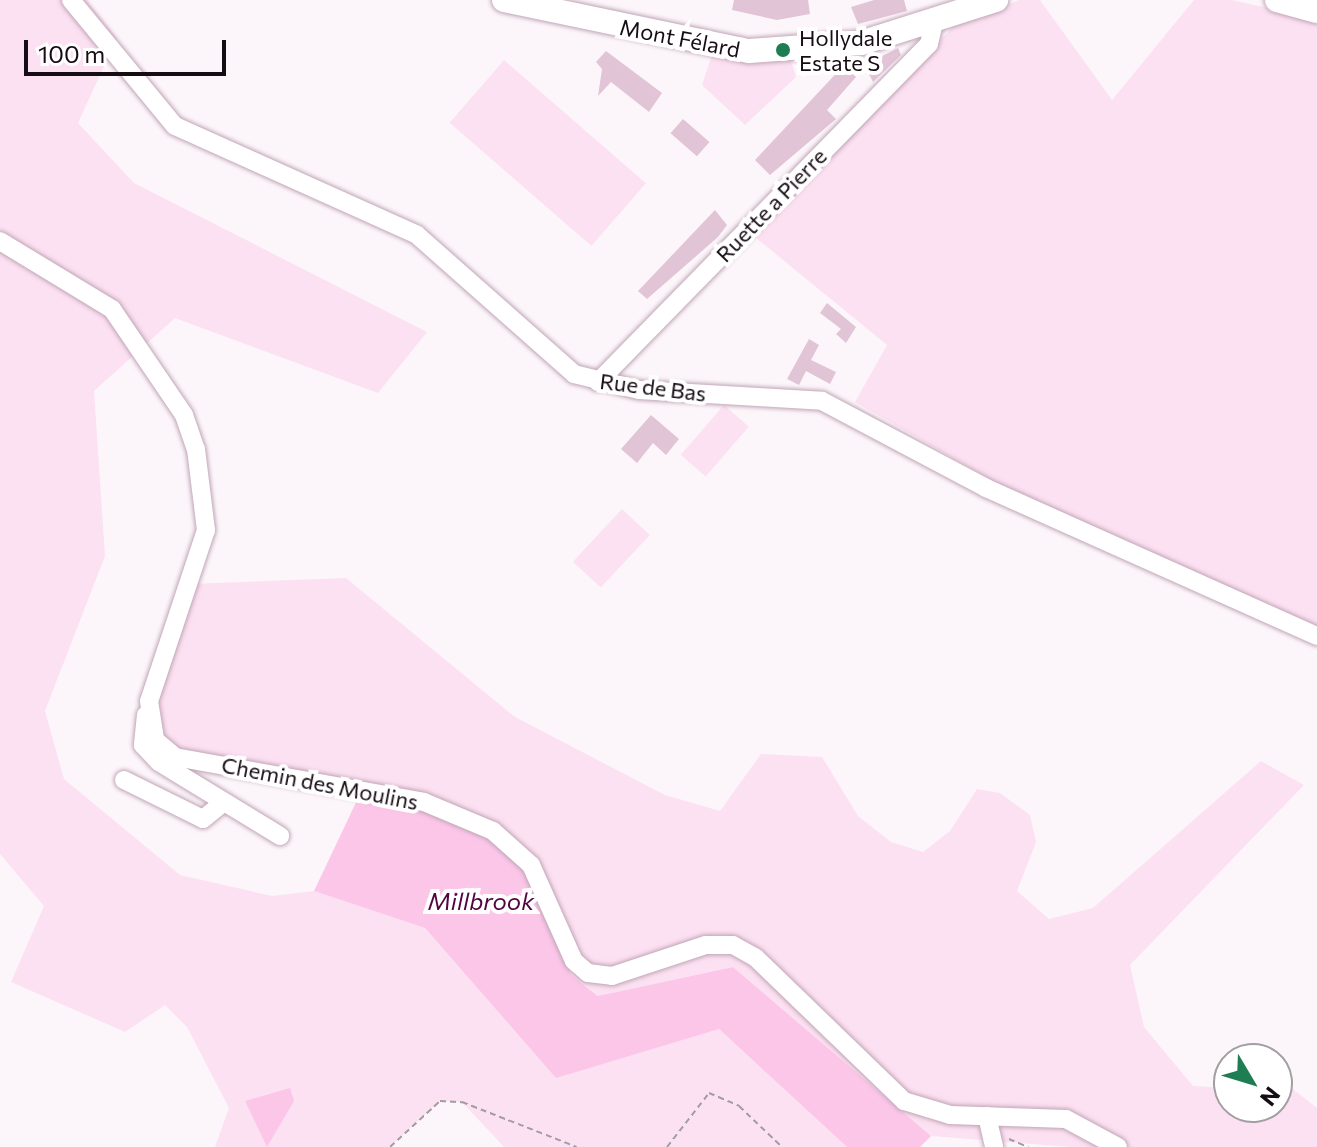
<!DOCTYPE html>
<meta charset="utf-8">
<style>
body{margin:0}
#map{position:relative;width:1317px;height:1147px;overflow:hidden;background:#fcf6fa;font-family:Commissioner,sans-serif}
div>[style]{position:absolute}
.green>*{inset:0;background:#fce1f2;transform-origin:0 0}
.water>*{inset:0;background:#fcc6e9}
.building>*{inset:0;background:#e1c4d6;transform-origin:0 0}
.path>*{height:2px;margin-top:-1px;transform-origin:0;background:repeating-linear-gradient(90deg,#a39ca1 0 6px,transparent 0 10px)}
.roads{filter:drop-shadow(0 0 2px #c1a5b7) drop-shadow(0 0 2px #c1a5b7)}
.minor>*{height:18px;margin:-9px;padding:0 9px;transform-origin:9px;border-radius:9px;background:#fff}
.major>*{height:24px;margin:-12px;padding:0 12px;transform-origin:12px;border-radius:12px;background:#fff}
.dots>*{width:22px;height:22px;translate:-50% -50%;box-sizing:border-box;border:4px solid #fff;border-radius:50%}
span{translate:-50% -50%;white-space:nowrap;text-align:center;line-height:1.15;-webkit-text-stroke:8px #fff;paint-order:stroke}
.poi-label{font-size:22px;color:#160c13}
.left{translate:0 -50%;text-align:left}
.street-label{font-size:22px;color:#160c13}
.water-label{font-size:24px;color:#520341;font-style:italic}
.north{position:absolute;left:1213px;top:1043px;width:80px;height:80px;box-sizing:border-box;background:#fff;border:2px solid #a29ea1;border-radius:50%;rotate:128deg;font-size:22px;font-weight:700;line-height:32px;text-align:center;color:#160c13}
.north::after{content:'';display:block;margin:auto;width:28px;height:36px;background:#1f7d54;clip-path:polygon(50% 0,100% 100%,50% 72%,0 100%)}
.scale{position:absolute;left:24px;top:40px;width:202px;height:36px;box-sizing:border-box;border:4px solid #160c13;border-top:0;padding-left:10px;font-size:24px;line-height:28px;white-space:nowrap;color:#160c13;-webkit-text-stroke:6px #fff;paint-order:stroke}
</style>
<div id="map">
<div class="green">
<i style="clip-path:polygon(0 0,87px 0,117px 38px,78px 123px,134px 183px,427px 332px,378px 393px,175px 318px,94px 391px,105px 556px,45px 711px,64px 779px,180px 875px,272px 896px,314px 891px,425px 928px,555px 1076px,719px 1029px,847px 1147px,504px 1147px,462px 1102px,440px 1101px,390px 1147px,215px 1147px,229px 1108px,187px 1027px,165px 1005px,125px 1032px,11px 982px,44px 906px,0 854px)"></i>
<i style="clip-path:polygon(1019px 0,1040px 0,1112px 100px,1194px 0,1232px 0,1317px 19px,1317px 631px,1004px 487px,855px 402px,887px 345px,750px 233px,953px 27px)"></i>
<i style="clip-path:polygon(712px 55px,790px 58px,796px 77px,745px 125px,702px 85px)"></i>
<i style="left:504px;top:60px;width:188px;height:83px;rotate:41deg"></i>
<i style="left:724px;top:405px;width:33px;height:66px;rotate:41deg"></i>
<i style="left:622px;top:509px;width:38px;height:72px;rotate:43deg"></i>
<i style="clip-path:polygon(346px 578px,515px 717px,665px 795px,720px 811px,761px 754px,822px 757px,858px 816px,891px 842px,923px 852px,950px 831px,977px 789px,1000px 793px,1030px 815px,1036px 842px,1017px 891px,1049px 919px,1093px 908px,1261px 761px,1304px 785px,1130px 965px,1144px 1027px,1193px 1086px,1229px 1088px,1229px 1107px,1277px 1107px,1277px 1083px,1284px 1082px,1317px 1108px,1317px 1147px,1072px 1147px,931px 1136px,733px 967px,599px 996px,571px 975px,531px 865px,493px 831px,175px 757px,155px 740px,149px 701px,188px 584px)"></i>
</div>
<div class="water">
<i style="clip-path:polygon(360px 794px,432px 805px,493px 831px,531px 865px,571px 975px,598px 996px,733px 967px,931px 1136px,920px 1147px,847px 1147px,719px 1029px,556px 1078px,425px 928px,314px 891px)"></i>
<i style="clip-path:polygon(290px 1088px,294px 1101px,267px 1147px,245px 1101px)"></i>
</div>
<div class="building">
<i style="clip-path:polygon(734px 0,808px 0,810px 14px,777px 20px,732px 10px)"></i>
<i style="clip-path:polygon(874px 0,904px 0,907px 11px,858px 24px,851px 7px)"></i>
<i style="clip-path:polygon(898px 48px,901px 55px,873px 82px,864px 65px)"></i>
<i style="clip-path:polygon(606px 51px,662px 93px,649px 112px,611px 82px,598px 96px,602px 69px,596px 62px)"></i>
<i style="clip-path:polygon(844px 65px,856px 77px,827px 110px,836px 119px,770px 175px,755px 160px)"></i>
<i style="left:683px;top:119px;width:35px;height:19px;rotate:41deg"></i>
<i style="clip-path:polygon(715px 210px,727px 225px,718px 237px,647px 299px,638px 291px)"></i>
<i style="clip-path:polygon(827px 303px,856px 327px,846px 343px,836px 334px,841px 329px,820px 313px)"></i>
<i style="clip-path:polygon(809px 339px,819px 345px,811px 360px,836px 372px,830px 384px,806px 371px,799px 385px,787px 379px)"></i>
<i style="clip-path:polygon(651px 415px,679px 439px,666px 455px,653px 443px,637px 463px,621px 449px)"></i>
</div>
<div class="path">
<i style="left:1009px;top:1139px;width:21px;rotate:23deg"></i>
<i style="left:390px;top:1147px;width:68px;rotate:-42.6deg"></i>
<i style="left:440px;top:1101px;width:22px;rotate:3deg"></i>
<i style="left:462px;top:1102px;width:123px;rotate:21.4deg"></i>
<i style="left:667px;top:1147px;width:68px;rotate:-52.1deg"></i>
<i style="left:709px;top:1093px;width:33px;rotate:23deg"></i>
<i style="left:739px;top:1106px;width:59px;rotate:43.6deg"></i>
</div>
<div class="roads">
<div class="minor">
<i style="left:71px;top:0;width:163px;rotate:50.5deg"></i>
<i style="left:175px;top:126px;width:265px;rotate:24.2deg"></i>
<i style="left:417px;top:235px;width:210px;rotate:41.5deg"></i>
<i style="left:574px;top:374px;width:67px;rotate:13.8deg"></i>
<i style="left:639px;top:390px;width:183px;rotate:3.4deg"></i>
<i style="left:822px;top:401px;width:186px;rotate:27.9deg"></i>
<i style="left:986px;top:488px;width:363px;rotate:24.1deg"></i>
<i style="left:0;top:241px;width:131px;rotate:31.3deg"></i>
<i style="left:112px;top:309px;width:128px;rotate:55.8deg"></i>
<i style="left:184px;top:415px;width:36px;rotate:71deg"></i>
<i style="left:196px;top:449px;width:82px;rotate:83deg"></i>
<i style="left:206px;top:530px;width:180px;rotate:108.4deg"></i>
<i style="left:149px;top:701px;width:39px;rotate:81deg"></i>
<i style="left:155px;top:740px;width:26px;rotate:40deg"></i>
<i style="left:175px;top:757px;width:253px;rotate:10.2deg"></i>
<i style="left:424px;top:802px;width:75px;rotate:22.8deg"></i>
<i style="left:493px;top:831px;width:51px;rotate:41.8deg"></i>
<i style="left:531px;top:865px;width:105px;rotate:65.9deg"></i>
<i style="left:574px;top:961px;width:18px;rotate:41deg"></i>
<i style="left:588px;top:973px;width:24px;rotate:7deg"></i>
<i style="left:612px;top:976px;width:99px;rotate:-18.3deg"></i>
<i style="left:706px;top:945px;width:27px"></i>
<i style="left:733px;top:945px;width:26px;rotate:29deg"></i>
<i style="left:756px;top:958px;width:206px;rotate:44deg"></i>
<i style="left:904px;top:1101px;width:48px;rotate:16.9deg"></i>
<i style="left:950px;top:1115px;width:116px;rotate:2deg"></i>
<i style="left:1066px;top:1119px;width:59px;rotate:28.3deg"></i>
<i style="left:598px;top:382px;width:473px;rotate:-45.6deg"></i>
<i style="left:929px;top:44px;width:23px;rotate:-77deg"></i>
<i style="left:146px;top:715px;width:30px;rotate:96deg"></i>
<i style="left:143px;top:745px;width:23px;rotate:47deg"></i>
<i style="left:159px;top:762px;width:142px;rotate:31.4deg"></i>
<i style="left:124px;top:780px;width:88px;rotate:26.3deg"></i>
<i style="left:203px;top:819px;width:27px;rotate:-39deg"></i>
<i style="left:987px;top:1116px;width:32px;rotate:77deg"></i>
</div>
<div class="major">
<i style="left:504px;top:0;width:250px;rotate:11.8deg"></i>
<i style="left:749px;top:51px;width:112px;rotate:-4.1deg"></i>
<i style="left:861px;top:43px;width:142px;rotate:-17.7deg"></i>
<i style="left:1277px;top:0;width:41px;rotate:15.4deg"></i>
</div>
</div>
<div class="dots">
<i style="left:783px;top:50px;background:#1f7d54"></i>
</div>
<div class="poi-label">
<span class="left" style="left:799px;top:50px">Hollydale<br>Estate S</span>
</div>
<div class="street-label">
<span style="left:680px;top:38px;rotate:11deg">Mont Félard</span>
<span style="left:771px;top:205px;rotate:-46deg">Ruette a Pierre</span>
<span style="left:653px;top:387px;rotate:7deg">Rue de Bas</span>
<span style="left:320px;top:783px;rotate:11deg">Chemin des Moulins</span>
</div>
<div class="water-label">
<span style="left:481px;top:901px">Millbrook</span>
</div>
<div class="north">N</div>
<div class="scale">100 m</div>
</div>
